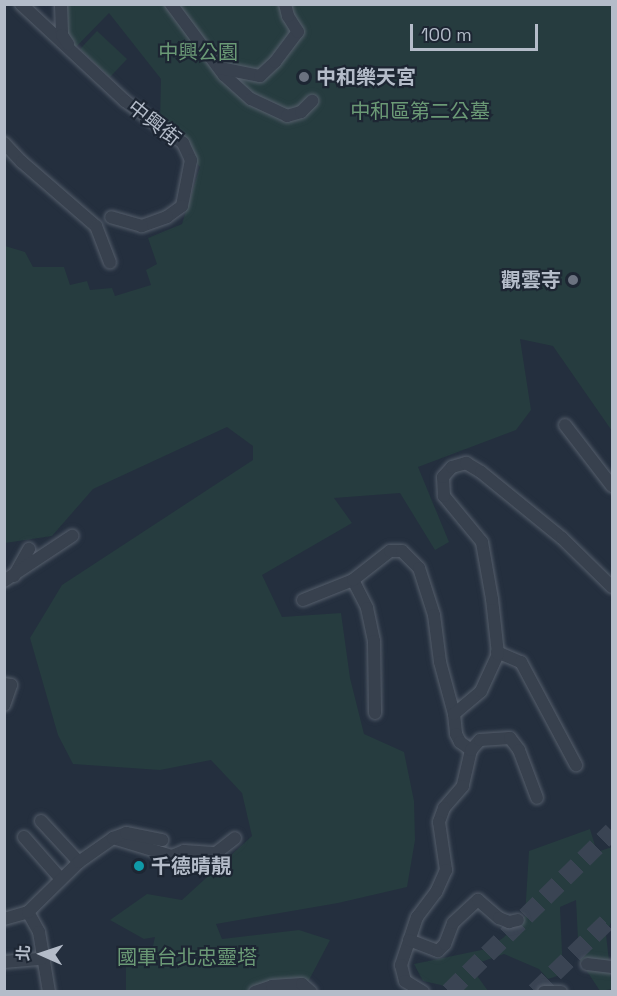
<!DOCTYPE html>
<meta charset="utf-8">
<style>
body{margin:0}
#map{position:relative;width:617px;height:996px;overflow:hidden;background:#242f3e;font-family:"Space Grotesk","Noto Sans TC",sans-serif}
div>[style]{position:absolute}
.green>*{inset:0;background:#263c3f;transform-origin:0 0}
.highway-tunnel>*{height:18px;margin-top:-9px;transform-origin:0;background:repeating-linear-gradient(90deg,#3a4453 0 18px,transparent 0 27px)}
.roads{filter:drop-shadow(0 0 2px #565f6c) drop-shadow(0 0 2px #565f6c)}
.minor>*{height:12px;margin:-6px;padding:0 6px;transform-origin:6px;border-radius:6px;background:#38414e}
.dots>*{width:16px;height:16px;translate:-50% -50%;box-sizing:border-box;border:3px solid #1d2633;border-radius:50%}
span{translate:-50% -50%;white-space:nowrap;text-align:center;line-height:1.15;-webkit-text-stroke:4.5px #1d2633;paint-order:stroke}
.park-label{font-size:20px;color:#6b9a76}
.poi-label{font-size:20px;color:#b4bcc9;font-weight:700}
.left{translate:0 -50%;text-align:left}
.right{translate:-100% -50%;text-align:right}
.street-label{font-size:20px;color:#b4bcc9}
.frame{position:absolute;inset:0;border:6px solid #b4bcc9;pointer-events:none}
.north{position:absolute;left:12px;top:924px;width:60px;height:60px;-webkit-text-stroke:4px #1d2633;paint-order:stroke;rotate:273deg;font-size:16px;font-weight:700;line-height:24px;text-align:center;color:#b4bcc9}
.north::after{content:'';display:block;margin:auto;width:21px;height:27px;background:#b4bcc9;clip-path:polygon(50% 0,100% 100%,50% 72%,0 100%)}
.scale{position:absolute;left:410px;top:24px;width:128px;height:27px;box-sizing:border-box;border:3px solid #b4bcc9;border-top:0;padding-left:8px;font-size:18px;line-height:21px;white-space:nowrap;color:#b4bcc9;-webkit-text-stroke:4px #1d2633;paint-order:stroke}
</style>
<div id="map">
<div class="green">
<i style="clip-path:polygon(62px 5px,612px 5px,612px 431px,553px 346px,520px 339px,531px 410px,516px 430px,418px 467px,449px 542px,435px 550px,400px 493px,334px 498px,352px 523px,262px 575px,282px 617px,341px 613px,350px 678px,364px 734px,404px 752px,414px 801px,415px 840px,407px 887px,338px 903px,216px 924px,222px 939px,299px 930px,330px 940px,308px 982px,271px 983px,248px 991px,126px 991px,126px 952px,152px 950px,155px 937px,144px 939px,110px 920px,147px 894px,182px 900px,252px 836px,242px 793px,211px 760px,160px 770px,73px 764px,58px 735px,30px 638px,62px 585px,253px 460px,253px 446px,227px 427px,93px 489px,52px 536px,5px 543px,5px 246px,25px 252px,33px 267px,64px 267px,70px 285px,87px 281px,90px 290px,112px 288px,115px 296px,151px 285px,146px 270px,157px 264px,148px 238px,182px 224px,200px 167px,160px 123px,161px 79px,109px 13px,73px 50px,67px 43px)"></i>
<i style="left:97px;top:31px;width:41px;height:25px;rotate:43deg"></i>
<i style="clip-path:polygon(590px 829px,597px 852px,612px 847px,612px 920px,606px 934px,612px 989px,600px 991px,579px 959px,576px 900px,560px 907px,563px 974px,548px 979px,539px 969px,504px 954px,481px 962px,473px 970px,488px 991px,453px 991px,441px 985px,423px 981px,414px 964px,486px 949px,503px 938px,525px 916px,529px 851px)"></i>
</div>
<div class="highway-tunnel">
<i style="left:449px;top:992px;width:229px;rotate:-44.6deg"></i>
<i style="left:535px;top:992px;width:107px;rotate:-44.2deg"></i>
</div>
<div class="roads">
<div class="minor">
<i style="left:21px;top:4px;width:142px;rotate:43deg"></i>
<i style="left:125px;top:101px;width:72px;rotate:35.9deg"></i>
<i style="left:183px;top:143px;width:19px;rotate:65deg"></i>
<i style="left:191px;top:160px;width:47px;rotate:101.1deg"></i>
<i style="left:182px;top:206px;width:19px;rotate:144deg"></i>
<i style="left:167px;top:217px;width:27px;rotate:160deg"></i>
<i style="left:142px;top:226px;width:32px;rotate:-164deg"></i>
<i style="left:61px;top:4px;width:31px;rotate:88deg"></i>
<i style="left:62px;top:35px;width:11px;rotate:56deg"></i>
<i style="left:171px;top:4px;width:89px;rotate:53.3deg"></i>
<i style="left:224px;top:75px;width:36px;rotate:42deg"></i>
<i style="left:251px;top:99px;width:40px;rotate:25deg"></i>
<i style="left:287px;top:116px;width:15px;rotate:-16deg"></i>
<i style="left:301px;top:112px;width:16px;rotate:-45deg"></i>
<i style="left:220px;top:68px;width:41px;rotate:11.3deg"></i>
<i style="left:260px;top:76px;width:21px;rotate:-43deg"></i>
<i style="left:275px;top:62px;width:38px;rotate:-53deg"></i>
<i style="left:298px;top:32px;width:19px;rotate:-122deg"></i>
<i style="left:288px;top:16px;width:12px;rotate:-104deg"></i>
<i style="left:4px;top:143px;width:26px;rotate:47deg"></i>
<i style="left:22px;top:162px;width:98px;rotate:40.9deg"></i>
<i style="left:96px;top:226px;width:39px;rotate:69deg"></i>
<i style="left:565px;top:425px;width:77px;rotate:52.4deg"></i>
<i style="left:14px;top:576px;width:31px;rotate:-61deg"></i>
<i style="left:353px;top:580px;width:31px;rotate:63deg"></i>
<i style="left:367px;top:608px;width:34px;rotate:78deg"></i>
<i style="left:374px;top:641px;width:72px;rotate:89.2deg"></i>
<i style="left:4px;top:581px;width:82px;rotate:-33.5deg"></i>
<i style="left:303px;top:600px;width:54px;rotate:-21.8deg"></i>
<i style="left:353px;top:580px;width:47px;rotate:-38.1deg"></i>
<i style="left:390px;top:551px;width:12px"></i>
<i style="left:402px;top:551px;width:24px;rotate:45deg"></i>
<i style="left:419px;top:568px;width:49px;rotate:72.3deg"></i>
<i style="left:434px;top:615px;width:47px;rotate:82.7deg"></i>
<i style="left:440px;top:662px;width:54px;rotate:74.9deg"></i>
<i style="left:454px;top:714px;width:20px;rotate:84deg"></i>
<i style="left:456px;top:734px;width:9px;rotate:63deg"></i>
<i style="left:460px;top:742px;width:14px;rotate:36deg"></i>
<i style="left:471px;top:750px;width:37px;rotate:103deg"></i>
<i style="left:463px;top:786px;width:29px;rotate:131deg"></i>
<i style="left:444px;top:808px;width:15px;rotate:110deg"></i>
<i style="left:439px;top:822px;width:49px;rotate:81.7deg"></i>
<i style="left:446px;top:870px;width:24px;rotate:114deg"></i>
<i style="left:436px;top:892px;width:31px;rotate:127deg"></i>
<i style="left:417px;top:917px;width:51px;rotate:108.4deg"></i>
<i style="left:401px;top:965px;width:16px;rotate:76deg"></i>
<i style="left:405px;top:981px;width:21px;rotate:31deg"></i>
<i style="left:497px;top:652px;width:26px;rotate:23deg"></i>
<i style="left:521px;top:662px;width:117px;rotate:61.9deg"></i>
<i style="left:4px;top:684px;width:7px;rotate:8deg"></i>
<i style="left:11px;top:685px;width:21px;rotate:109deg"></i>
<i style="left:454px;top:714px;width:35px;rotate:-40deg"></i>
<i style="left:481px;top:691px;width:41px;rotate:-65.3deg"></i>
<i style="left:498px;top:654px;width:55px;rotate:-96.2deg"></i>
<i style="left:492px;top:599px;width:58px;rotate:-100deg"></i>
<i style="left:482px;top:542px;width:60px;rotate:-129.6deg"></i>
<i style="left:444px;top:496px;width:19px;rotate:-93deg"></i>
<i style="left:443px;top:477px;width:13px;rotate:-48deg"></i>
<i style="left:452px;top:467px;width:15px;rotate:-16deg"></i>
<i style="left:466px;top:463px;width:17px;rotate:31deg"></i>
<i style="left:481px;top:472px;width:104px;rotate:39.2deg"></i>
<i style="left:562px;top:538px;width:70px;rotate:44.4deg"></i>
<i style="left:471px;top:750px;width:13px;rotate:-48deg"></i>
<i style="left:480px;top:740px;width:30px;rotate:-4deg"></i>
<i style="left:510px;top:738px;width:15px;rotate:53deg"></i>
<i style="left:519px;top:750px;width:51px;rotate:69.4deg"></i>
<i style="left:41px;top:821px;width:56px;rotate:47.2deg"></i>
<i style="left:24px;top:837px;width:55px;rotate:48.7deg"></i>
<i style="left:113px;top:838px;width:62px;rotate:17deg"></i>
<i style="left:172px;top:856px;width:13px;rotate:-23deg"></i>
<i style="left:184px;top:851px;width:32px;rotate:4deg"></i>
<i style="left:216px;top:853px;width:24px;rotate:-38deg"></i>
<i style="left:28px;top:912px;width:23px;rotate:61deg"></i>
<i style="left:39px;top:932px;width:61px;rotate:80.5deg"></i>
<i style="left:4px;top:919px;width:25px;rotate:-16deg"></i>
<i style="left:28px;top:912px;width:71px;rotate:-44.4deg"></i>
<i style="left:79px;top:862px;width:42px;rotate:-35.2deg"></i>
<i style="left:113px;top:838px;width:14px;rotate:-21deg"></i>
<i style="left:126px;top:833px;width:37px;rotate:11deg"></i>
<i style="left:409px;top:940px;width:31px;rotate:21deg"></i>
<i style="left:438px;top:951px;width:10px;rotate:-45deg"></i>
<i style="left:445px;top:944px;width:22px;rotate:-69deg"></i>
<i style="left:453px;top:923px;width:34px;rotate:-43deg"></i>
<i style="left:478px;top:900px;width:28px;rotate:41deg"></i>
<i style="left:499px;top:918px;width:11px;rotate:22deg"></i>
<i style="left:509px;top:922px;width:9px;rotate:-13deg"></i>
<i style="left:4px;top:962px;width:37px;rotate:-5deg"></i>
<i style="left:587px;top:964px;width:25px;rotate:7deg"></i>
<i style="left:255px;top:992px;width:18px;rotate:-19deg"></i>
<i style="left:272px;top:986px;width:30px;rotate:-4deg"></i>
<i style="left:302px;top:984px;width:12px;rotate:42deg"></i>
<i style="left:544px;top:992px;width:17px"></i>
</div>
</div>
<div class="dots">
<i style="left:304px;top:77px;background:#6b7280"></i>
<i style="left:573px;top:280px;background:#6b7280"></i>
<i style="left:139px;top:866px;background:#0f9aa8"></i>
</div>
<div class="park-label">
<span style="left:198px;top:52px">中興公園</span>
<span style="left:420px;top:111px">中和區第二公墓</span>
<span style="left:187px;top:957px">國軍台北忠靈塔</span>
</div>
<div class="poi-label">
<span class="left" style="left:316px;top:77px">中和樂天宮</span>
<span class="right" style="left:561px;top:280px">觀雲寺</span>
<span class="left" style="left:151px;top:866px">千德晴靚</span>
</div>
<div class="street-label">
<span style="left:154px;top:123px;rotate:38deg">中興街</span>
</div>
<div class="frame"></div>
<div class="north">北</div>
<div class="scale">100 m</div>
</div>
